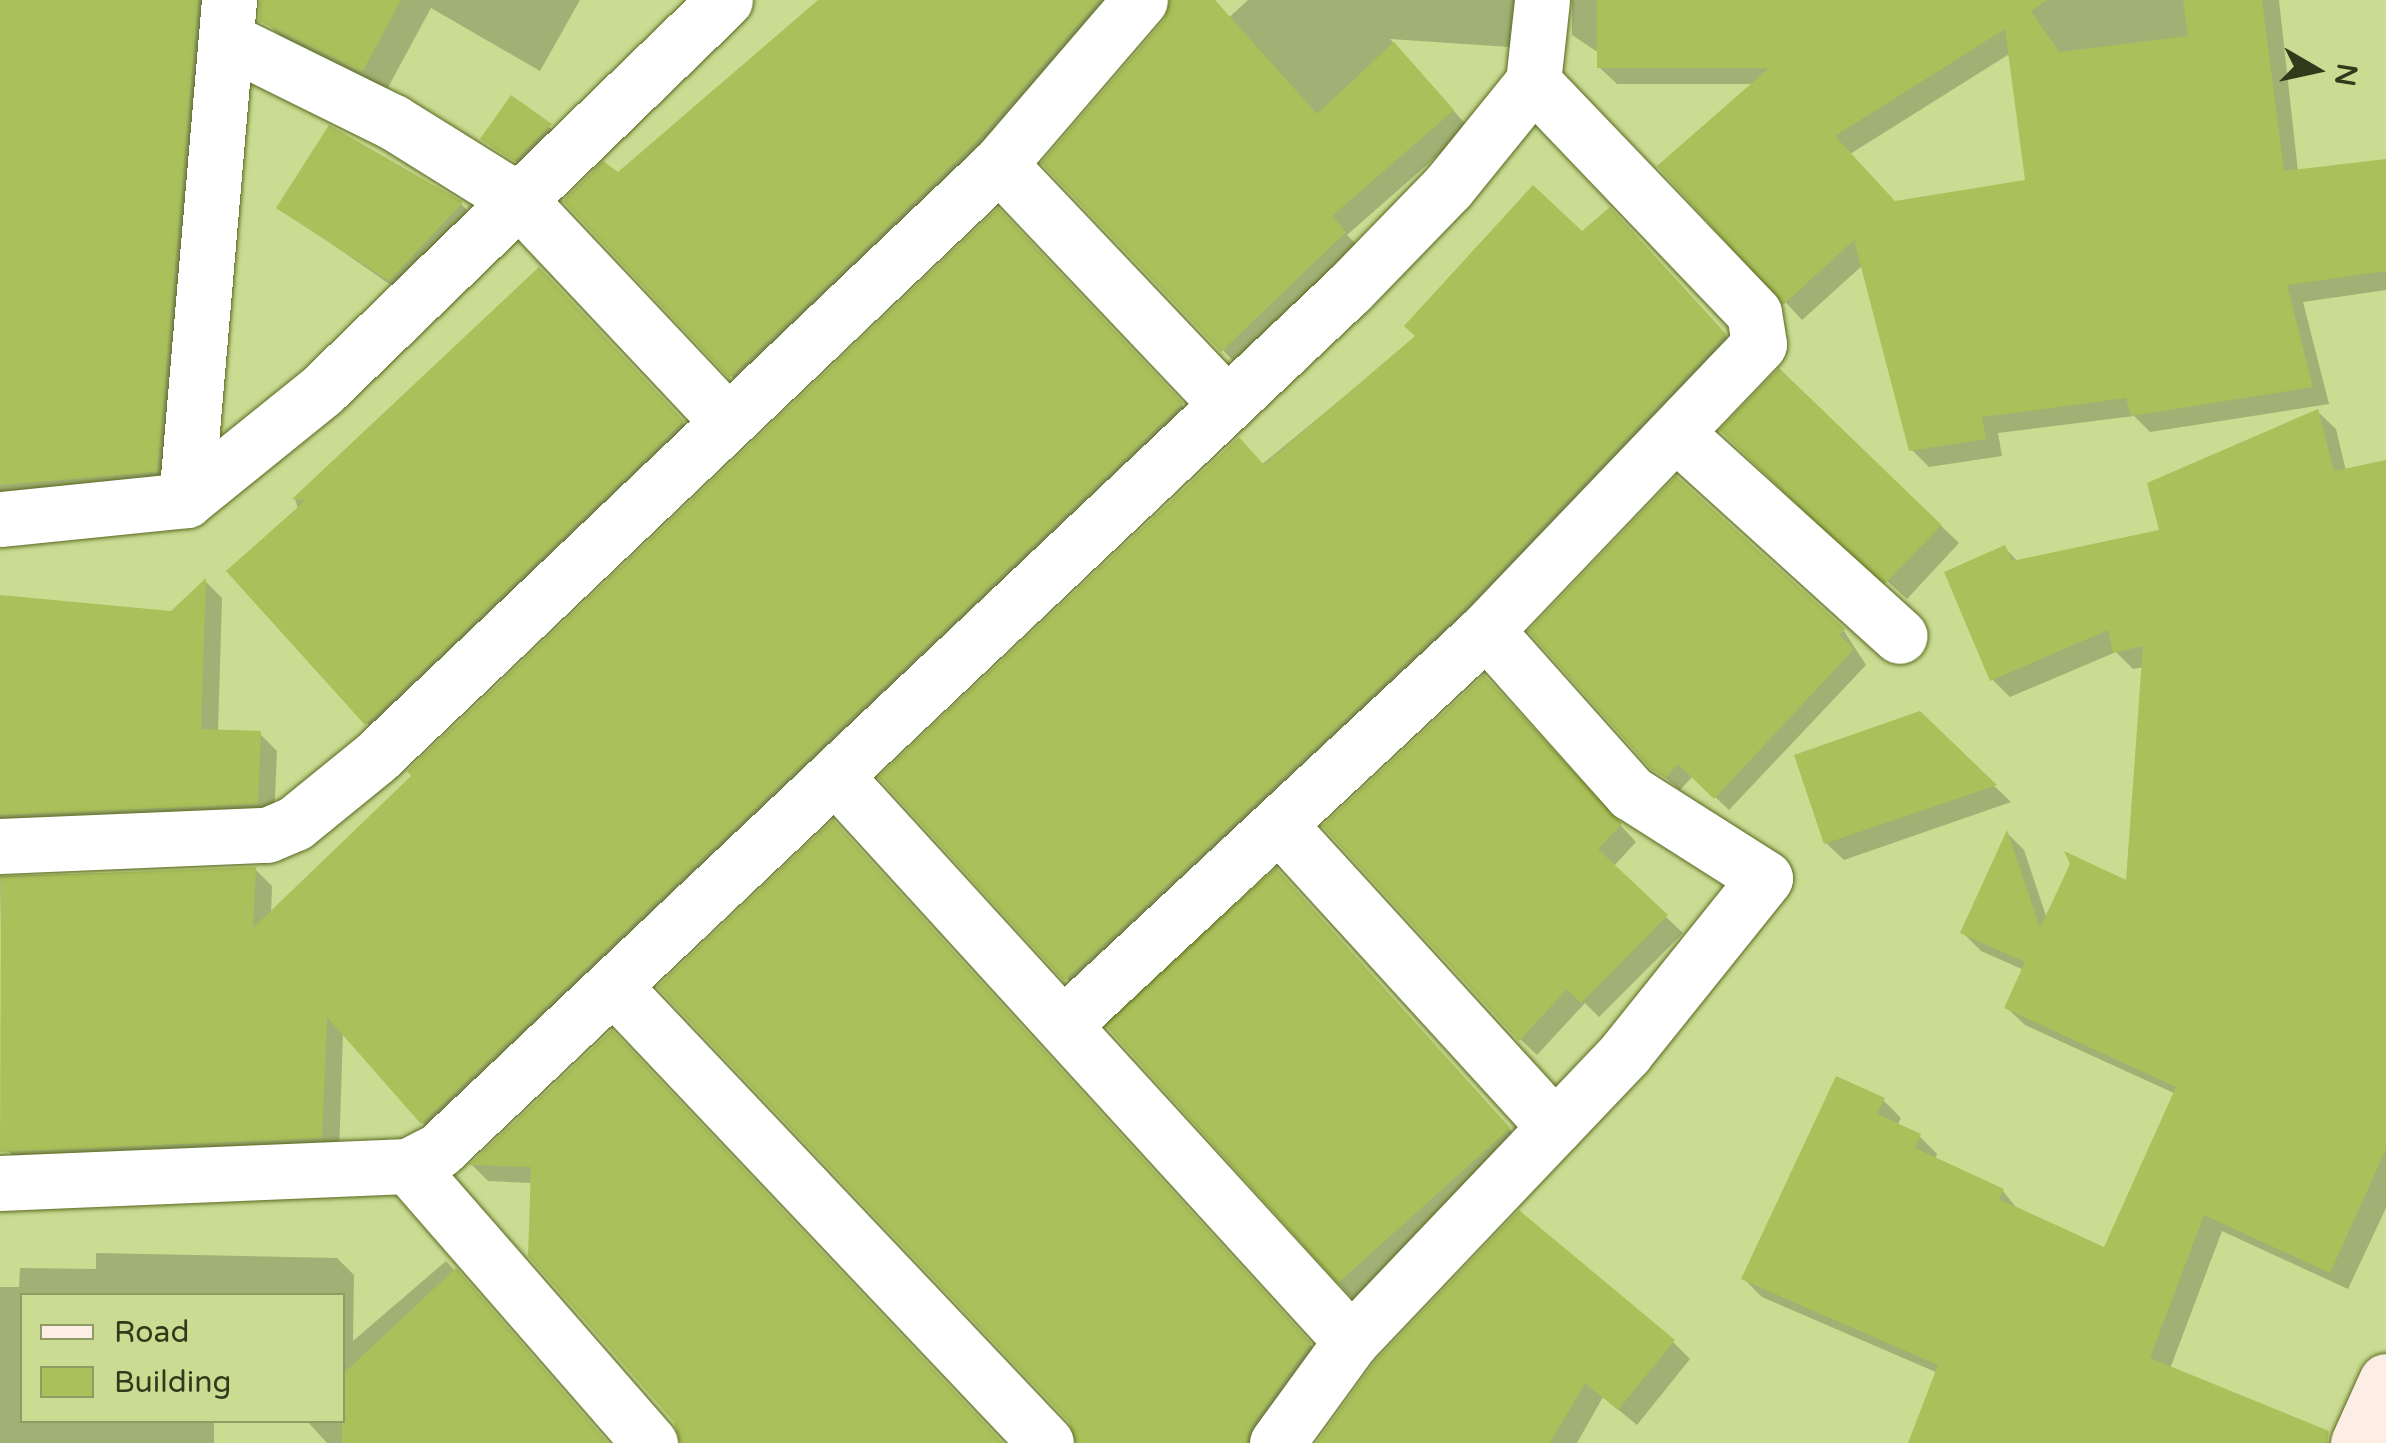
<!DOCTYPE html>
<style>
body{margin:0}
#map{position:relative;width:2386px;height:1443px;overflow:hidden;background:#cadc92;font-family:"Varela Round",sans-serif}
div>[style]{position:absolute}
.shadow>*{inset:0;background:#0003;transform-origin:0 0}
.building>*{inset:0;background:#aac05a;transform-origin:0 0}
.roads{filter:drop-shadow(0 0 2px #5a6920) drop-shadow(0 0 2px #5a6920)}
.street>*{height:55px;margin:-27.5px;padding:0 27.5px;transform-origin:27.5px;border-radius:27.5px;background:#fff}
.secondary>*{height:55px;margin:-27.5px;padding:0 27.5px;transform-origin:27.5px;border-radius:27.5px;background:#fceee4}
span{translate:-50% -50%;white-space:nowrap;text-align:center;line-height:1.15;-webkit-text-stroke:9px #cadc92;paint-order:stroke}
.legend{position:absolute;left:20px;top:1293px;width:325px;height:130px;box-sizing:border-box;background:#cadc92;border:2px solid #8e9b63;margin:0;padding:12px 18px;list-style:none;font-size:30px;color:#333a1c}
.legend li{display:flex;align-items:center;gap:20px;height:50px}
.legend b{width:50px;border:2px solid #8e9b63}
.north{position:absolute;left:2266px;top:20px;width:100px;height:100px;-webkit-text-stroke:8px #cadc92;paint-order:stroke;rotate:99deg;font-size:28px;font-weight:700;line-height:40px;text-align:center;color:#333a1c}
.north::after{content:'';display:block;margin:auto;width:35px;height:45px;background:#333a1c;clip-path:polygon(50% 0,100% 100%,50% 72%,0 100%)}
</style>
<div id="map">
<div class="shadow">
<i style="clip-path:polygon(0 0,225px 0,173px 488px,0 500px)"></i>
<i style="clip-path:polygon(280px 0,580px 0,540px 71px,431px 8px,385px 93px,289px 45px,267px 23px)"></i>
<i style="clip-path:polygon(819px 0,1131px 0,748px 393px,731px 376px,622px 181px)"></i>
<i style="clip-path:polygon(1170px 0,1183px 0,1212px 33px,1248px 0,1533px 0,1524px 48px,1390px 39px,1469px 128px,1347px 235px,1362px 250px,1240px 368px,1044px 163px,1167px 21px)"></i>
<i style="clip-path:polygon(evenodd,1572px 0,2279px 0,2298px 172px,2386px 162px,2386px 290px,2303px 302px,2329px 404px,2150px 432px,2134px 416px,1998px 433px,2002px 456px,1929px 467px,1912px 450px,1863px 265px,1802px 320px,1660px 166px,1754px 84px,1617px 84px,1599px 67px,1599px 53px,1572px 35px,1572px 0,2011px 53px,2028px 183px,1895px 204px,1850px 154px,2011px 53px)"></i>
<i style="clip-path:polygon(512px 99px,558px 134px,524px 167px,483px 139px)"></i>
<i style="clip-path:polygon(330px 128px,461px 204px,478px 221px,408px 297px,280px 208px)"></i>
<i style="clip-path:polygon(1626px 227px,1741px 352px,1083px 996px,882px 777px,1418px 336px,1582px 234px)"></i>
<i style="clip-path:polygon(1015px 229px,1198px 422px,438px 1140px,343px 1033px,339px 1155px,22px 1165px,5px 1148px,0 876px,255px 869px,272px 886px,271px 915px)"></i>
<i style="clip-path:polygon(556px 288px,699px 440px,384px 740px,367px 723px,295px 499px)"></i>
<i style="clip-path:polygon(1780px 371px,1959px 543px,1907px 599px,1740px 448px)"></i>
<i style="clip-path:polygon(2318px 412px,2336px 429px,2346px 471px,2386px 463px,2386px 1208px,2348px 1289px,2222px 1231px,2170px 1369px,2314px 1428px,2329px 1443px,1910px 1443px,1938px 1373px,1762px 1297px,1744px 1279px,1883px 1100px,1901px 1118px,1897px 1126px,1919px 1136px,1937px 1154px,1935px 1160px,2003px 1191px,2019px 1211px,2105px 1251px,2176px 1094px,2025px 1025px,2007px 1008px,2024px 970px,1981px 951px,1963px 933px,2008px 834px,2024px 850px,2047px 919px,2128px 883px,2144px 667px,2133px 669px,2116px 652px,2010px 697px,1993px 680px,2005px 548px,2018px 562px,2162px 532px)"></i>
<i style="clip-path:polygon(1677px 479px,1844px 631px,1866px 665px,1729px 810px,1693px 776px,1680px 790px,1653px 767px)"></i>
<i style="clip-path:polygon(206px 582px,222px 598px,218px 732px,260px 734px,277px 751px,274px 820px,0 841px,0 601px,172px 614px)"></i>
<i style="clip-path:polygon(1500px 695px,1636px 842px,1613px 867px,1683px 933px,1599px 1017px,1585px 1003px,1537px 1055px,1520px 1039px)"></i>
<i style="clip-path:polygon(1919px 714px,2011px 802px,1844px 860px,1826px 843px)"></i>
<i style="clip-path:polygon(850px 840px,1326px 1362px,1268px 1443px,1077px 1443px)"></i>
<i style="left:1296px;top:892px;width:347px;height:230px;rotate:48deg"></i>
<i style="clip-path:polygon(611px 1033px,1000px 1443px,681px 1443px,676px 1422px,533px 1183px,488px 1181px,472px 1165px)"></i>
<i style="clip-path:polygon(96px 1253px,337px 1258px,354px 1275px,353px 1341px,446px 1261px,608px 1443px,327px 1443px,306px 1420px,342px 1420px,342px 1296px,22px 1296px,22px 1420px,214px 1420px,214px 1443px,0 1443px,0 1287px,19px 1287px,20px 1268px,96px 1269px)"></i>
<i style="clip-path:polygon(1673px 1342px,1690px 1359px,1637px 1425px,1603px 1397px,1577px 1443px,1319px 1443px)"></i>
</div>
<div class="building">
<i style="clip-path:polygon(0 0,198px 0,157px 472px,0 485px)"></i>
<i style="clip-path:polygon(260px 0,401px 0,362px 72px,259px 21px)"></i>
<i style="clip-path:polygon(818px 0,1099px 0,976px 142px,729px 378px,563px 201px,603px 161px,618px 172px)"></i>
<i style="clip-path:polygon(1170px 0,1215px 0,1317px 114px,1394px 42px,1454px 110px,1332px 216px,1346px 232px,1221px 352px,1041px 163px,1164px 20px)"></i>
<i style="clip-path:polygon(evenodd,1597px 0,2047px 0,2031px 11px,2059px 52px,2188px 36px,2183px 0,2262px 0,2284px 171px,2386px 159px,2386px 271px,2287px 285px,2313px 387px,2131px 416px,2126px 398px,1982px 417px,1986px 439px,1909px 451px,1854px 240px,1783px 305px,1657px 166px,1769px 68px,1597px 68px,1597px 0,2005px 29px,2025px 180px,1895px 201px,1835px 136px,2005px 29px)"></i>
<i style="clip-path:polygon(511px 95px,552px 124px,514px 161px,480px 139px)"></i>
<i style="clip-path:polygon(329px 125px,463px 202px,389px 281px,276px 208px)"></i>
<i style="clip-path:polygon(1533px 185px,1582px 231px,1610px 207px,1726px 334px,1464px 608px,1064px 981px,878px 777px,1239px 437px,1264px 465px,1415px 336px,1404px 326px)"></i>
<i style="clip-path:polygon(998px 208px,1183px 403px,421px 1124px,327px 1017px,322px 1138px,0 1152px,1px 877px,256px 867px,253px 928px,411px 776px,407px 771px)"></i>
<i style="clip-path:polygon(539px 267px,684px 421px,365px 725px,226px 571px,306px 500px,292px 499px)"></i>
<i style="left:1779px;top:368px;width:226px;height:86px;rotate:44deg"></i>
<i style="clip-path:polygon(2318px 409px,2334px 471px,2386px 460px,2386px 1149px,2330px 1273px,2204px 1215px,2150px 1358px,2329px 1431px,2327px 1443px,1908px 1443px,1938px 1365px,1741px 1279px,1836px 1076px,1885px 1098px,1877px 1114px,1921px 1134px,1915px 1148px,2004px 1189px,1999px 1199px,2104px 1247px,2176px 1087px,2004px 1008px,2025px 962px,1960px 933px,2007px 830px,2040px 928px,2070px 864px,2064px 851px,2126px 880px,2143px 646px,2113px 653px,2108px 630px,1990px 681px,1944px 572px,2005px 545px,2012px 561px,2159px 530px,2147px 483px)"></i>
<i style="clip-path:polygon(1676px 476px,1845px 629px,1839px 635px,1854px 649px,1714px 799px,1678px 764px,1665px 778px,1651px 769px,1528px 631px)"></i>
<i style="clip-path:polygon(206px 578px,201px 729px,261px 731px,258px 804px,0 815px,0 595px,171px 611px)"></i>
<i style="clip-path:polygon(1484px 675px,1622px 824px,1598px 849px,1668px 915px,1581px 1003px,1567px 989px,1519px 1041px,1322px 826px)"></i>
<i style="clip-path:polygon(1920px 711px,1997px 785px,1824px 844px,1794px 755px)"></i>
<i style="clip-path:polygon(833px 820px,1311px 1343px,1252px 1425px,1246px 1443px,1076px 1443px,1069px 1422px,657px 987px)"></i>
<i style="left:1276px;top:868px;width:350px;height:232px;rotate:48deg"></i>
<i style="clip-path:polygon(612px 1030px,1003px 1443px,680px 1443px,674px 1422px,528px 1256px,531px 1167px,469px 1165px)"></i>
<i style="clip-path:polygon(1519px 1210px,1675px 1340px,1618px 1410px,1585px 1383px,1550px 1443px,1316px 1443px,1375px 1361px)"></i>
<i style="clip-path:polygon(456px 1268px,608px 1443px,342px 1443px,342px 1375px)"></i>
</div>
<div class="roads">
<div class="street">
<i style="left:229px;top:41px;width:183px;rotate:26.3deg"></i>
<i style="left:393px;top:122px;width:150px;rotate:31.9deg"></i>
<i style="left:520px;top:201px;width:303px;rotate:46.7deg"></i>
<i style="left:999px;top:164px;width:331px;rotate:46.5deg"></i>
<i style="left:1678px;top:435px;width:299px;rotate:42.2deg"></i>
<i style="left:186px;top:500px;width:502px;rotate:-85.08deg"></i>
<i style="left:0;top:519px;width:187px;rotate:-5.8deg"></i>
<i style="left:186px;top:500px;width:174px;rotate:-38.9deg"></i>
<i style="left:321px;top:391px;width:562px;rotate:-44.06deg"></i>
<i style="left:836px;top:777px;width:764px;rotate:47.6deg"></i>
<i style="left:1279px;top:825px;width:409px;rotate:47.6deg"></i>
<i style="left:0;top:846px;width:267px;rotate:-2.4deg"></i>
<i style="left:267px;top:835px;width:30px;rotate:-23deg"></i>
<i style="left:295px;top:823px;width:103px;rotate:-39.1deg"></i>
<i style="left:375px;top:758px;width:862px;rotate:-43.59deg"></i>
<i style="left:999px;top:164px;width:216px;rotate:-49.3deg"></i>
<i style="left:614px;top:987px;width:628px;rotate:46.55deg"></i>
<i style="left:1064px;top:1024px;width:577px;rotate:-43.03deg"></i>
<i style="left:1486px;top:630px;width:395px;rotate:-46.3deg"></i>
<i style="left:1759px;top:344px;width:31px;rotate:-99deg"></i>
<i style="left:1754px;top:313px;width:320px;rotate:-133.7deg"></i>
<i style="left:408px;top:1166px;width:368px;rotate:48.9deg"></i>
<i style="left:0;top:1183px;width:408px;rotate:-2.4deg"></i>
<i style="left:408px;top:1166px;width:35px;rotate:-27deg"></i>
<i style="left:439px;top:1150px;width:1253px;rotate:-43.42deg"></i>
<i style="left:1349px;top:289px;width:142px;rotate:-45.9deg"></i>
<i style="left:1448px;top:187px;width:135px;rotate:-51deg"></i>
<i style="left:1533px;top:82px;width:82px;rotate:-83.7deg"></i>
<i style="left:1277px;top:1443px;width:126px;rotate:-54deg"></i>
<i style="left:1351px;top:1341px;width:398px;rotate:-46.4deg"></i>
<i style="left:1625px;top:1053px;width:224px;rotate:-51.3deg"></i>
<i style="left:1765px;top:878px;width:159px;rotate:-147.6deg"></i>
<i style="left:1631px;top:793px;width:218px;rotate:-131.7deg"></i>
</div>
<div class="secondary">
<i style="left:2358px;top:1443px;width:68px;rotate:-65.7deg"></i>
</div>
</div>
<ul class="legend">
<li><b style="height:12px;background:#fceee4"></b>Road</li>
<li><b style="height:28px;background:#aac05a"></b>Building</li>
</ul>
<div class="north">N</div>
</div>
